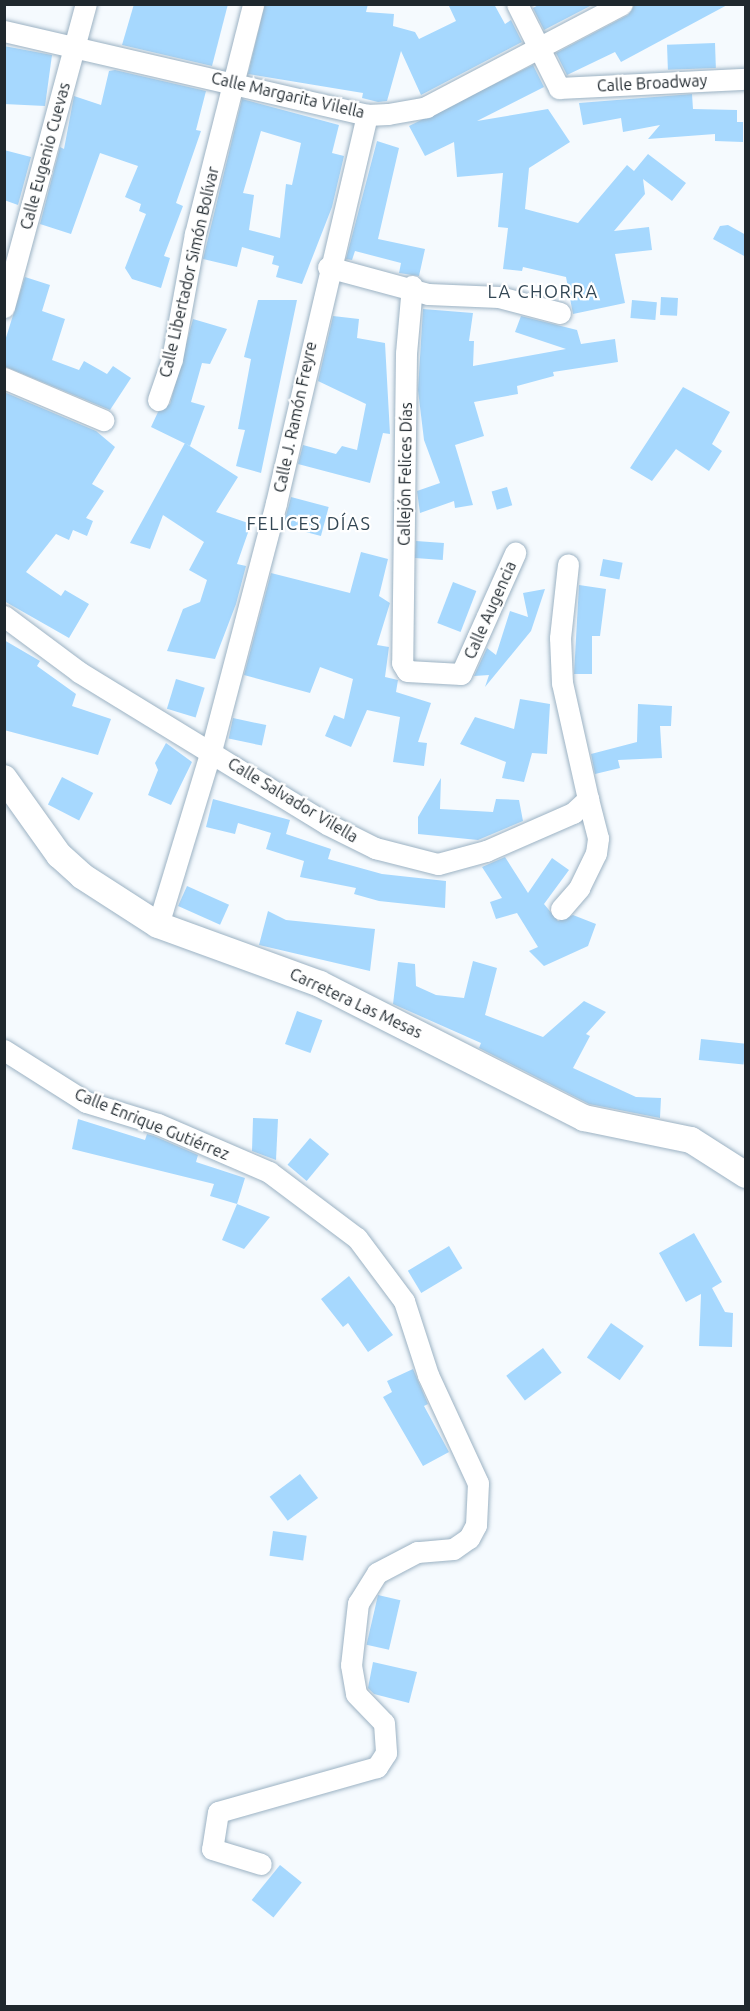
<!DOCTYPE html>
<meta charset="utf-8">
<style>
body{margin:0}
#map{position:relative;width:750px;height:2011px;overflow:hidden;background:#f5fafe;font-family:Ubuntu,sans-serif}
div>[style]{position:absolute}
.building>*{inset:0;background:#a6d8fe;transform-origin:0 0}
.roads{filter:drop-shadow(0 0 2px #9cb2c3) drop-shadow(0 0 2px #9cb2c3)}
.minor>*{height:21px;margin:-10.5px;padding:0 10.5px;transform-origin:10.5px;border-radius:10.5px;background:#fff}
.tertiary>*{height:26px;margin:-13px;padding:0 13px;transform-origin:13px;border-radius:13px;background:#fff}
span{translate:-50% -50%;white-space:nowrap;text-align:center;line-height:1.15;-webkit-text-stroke:4.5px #fff;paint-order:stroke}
.street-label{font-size:16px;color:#1f282e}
.neighbourhood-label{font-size:18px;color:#314553;letter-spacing:1.5px}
.frame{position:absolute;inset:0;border:6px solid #1f282e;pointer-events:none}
</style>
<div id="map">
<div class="building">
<i style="clip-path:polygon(134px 4px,228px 4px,212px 66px,122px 45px)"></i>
<i style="clip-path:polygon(265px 4px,368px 4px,366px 12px,394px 14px,393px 26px,415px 32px,419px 39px,456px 21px,448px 4px,494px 4px,505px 24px,511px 20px,522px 42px,421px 95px,401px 51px,387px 101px,378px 102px,362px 98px,363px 93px,248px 74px)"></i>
<i style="clip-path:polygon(540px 4px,594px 4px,544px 30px,533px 8px)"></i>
<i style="clip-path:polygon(635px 4px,729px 4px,621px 62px,615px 52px,567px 75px,556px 53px,628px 15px)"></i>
<i style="left:715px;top:43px;width:25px;height:48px;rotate:88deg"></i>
<i style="clip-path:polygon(4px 46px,52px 55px,45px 106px,4px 104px)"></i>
<i style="clip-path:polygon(533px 65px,544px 87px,477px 121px,548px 109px,570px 142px,529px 168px,525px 209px,578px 223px,627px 165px,634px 171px,648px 154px,686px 183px,672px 201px,643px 179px,645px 194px,614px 231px,649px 227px,652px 250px,615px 254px,625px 303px,573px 314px,566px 277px,523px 267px,522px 271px,503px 269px,508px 228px,498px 227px,503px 173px,457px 177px,454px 142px,425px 156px,409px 126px)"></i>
<i style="clip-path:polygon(115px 70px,206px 91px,196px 130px,201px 131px,176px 203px,183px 206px,164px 256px,170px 258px,161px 288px,132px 279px,125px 268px,146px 214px,139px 211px,141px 204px,125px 197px,138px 166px,100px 153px,71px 234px,40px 224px,60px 147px,64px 149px,74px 96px,101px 105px,109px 71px)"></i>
<i style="clip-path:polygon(692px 94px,693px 109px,737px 110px,737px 122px,743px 122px,743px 142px,715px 141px,715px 134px,648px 139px,660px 125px,623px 132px,621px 118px,583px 125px,579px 103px)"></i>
<i style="clip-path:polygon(evenodd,242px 99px,339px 125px,332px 153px,344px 156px,332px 207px,302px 284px,276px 277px,279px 266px,272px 264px,274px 256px,242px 247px,237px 267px,203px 259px,242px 99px,261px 131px,301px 143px,292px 185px,286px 184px,280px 238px,249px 230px,254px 195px,243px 193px,261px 131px)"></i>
<i style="clip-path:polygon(377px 141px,399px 148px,378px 239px,425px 249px,419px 276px,399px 273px,401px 263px,355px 251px,352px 260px,346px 259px)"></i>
<i style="clip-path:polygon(4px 150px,31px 157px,18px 205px,4px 200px)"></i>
<i style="clip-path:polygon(728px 225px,746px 235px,746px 257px,713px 239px,720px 226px)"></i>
<i style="clip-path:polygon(25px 277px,50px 285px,42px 311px,65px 319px,52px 360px,79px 370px,84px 361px,107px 374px,113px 366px,131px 378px,110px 410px,4px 366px,4px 344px)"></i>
<i style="left:661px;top:297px;width:17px;height:18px;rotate:3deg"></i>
<i style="clip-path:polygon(258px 300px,297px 300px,261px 473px,236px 466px,245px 430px,238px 429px,251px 359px,244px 357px)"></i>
<i style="left:632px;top:300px;width:25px;height:18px;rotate:5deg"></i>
<i style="clip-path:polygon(423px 309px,473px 313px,469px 341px,474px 341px,473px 366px,566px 349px,515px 332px,521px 316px,577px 330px,581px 344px,615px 339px,618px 362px,553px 372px,554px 376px,517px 386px,518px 394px,474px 402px,484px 436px,455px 445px,473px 505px,455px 508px,454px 501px,420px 513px,417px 491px,440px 483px,424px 440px,418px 390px)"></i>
<i style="clip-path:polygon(333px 316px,359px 319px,357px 338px,385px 343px,390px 434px,383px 433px,370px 483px,298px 464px,303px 445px,336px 454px,342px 446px,357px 450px,366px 404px,318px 381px)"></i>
<i style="clip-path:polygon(193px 319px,227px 329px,210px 364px,202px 363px,191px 402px,205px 406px,190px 446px,151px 427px,158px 412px,170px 404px)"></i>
<i style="clip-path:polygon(683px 387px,730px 412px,712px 444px,722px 451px,709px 471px,676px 449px,652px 481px,630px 468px)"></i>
<i style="clip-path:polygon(4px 392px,96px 431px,115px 447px,92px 484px,104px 491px,86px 518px,93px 521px,87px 536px,73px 530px,69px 540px,56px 534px,26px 572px,61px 596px,65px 590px,89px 604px,69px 638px,4px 601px)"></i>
<i style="clip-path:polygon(185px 443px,238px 477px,216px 512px,251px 524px,237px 564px,246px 566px,236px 604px,215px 659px,167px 651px,183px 609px,200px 602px,207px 580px,189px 570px,204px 542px,163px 515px,150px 549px,130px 543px)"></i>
<i style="left:507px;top:487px;width:19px;height:16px;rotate:74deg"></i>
<i style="left:291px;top:497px;width:39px;height:30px;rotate:15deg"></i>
<i style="left:416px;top:541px;width:28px;height:17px;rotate:4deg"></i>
<i style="clip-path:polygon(361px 552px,388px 559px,379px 596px,390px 603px,377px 645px,389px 647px,385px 677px,398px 680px,396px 692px,431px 703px,418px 742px,427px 743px,424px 766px,393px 762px,400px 717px,367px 710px,351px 747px,325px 736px,334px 715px,344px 719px,353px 679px,320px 667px,310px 693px,244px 675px,271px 573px,350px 593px)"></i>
<i style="left:603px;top:559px;width:20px;height:17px;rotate:11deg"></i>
<i style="left:453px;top:582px;width:25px;height:44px;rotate:21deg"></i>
<i style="clip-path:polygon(579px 585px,606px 589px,600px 636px,592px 636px,592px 674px,574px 674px)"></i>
<i style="clip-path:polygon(545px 589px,531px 631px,485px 687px,489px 675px,474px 676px,487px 648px,496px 655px,510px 611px,528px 617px,523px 593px)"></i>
<i style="clip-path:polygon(4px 640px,40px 661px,37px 666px,76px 694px,72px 706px,111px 719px,98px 755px,4px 730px)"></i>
<i style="left:176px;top:679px;width:30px;height:31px;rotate:17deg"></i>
<i style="clip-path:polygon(520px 699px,550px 704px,547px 754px,532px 753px,524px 782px,502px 778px,506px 762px,460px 744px,475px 717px,514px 729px)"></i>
<i style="clip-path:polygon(638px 704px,672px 706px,671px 726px,660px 726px,662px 758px,618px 760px,620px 768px,595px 774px,591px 754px,637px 742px)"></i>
<i style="left:233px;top:718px;width:34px;height:21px;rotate:12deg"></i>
<i style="clip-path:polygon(166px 743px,192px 762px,171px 805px,148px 795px,158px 770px,155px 763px)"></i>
<i style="left:62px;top:777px;width:35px;height:31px;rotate:27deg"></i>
<i style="clip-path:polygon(441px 778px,440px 809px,493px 812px,496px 799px,519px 800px,523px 821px,478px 840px,418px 834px,418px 817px)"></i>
<i style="clip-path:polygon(213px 799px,290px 820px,286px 834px,331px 849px,328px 859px,382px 874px,446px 881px,445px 908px,379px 901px,354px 894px,356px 888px,300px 877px,304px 861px,266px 849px,271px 833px,238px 823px,235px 834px,206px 827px)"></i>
<i style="clip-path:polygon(505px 857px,528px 893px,552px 858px,569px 870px,544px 904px,558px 921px,573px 915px,596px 924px,588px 946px,544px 966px,529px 951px,538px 947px,517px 913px,496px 919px,490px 902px,502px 898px,482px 867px)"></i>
<i style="left:187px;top:886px;width:46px;height:22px;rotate:24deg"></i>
<i style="clip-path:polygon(268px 911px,286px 920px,375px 929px,370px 971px,259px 945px)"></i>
<i style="clip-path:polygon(473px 961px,497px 968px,485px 1015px,527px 1031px,543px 1037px,584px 1001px,606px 1012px,586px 1034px,590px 1036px,573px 1068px,636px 1097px,661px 1098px,660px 1118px,589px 1104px,479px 1048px,481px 1043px,393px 1004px,398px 962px,415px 964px,416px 986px,436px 995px,464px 998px)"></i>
<i style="left:297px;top:1011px;width:27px;height:35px;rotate:20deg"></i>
<i style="left:701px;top:1039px;width:45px;height:21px;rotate:6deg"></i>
<i style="clip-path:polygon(253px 1118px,278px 1119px,276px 1160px,252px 1151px)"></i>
<i style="clip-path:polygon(78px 1119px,145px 1140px,147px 1134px,154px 1136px,198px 1155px,196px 1162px,245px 1178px,237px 1204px,210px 1196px,214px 1184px,72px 1149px)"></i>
<i style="left:310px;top:1138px;width:25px;height:35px;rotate:40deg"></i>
<i style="clip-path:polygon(237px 1204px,270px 1217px,244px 1249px,222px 1240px)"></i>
<i style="clip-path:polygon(694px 1233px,722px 1282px,712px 1288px,725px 1312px,733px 1313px,732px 1347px,699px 1346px,701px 1294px,686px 1302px,659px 1253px)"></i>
<i style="left:449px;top:1246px;width:26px;height:48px;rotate:59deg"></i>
<i style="clip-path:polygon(349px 1276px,393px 1335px,368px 1352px,348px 1323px,343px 1327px,321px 1299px)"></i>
<i style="left:611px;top:1323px;width:40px;height:42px;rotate:35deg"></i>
<i style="left:543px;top:1348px;width:31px;height:46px;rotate:53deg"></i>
<i style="clip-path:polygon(413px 1369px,428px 1404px,424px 1406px,449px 1452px,423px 1466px,383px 1397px,392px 1392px,387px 1381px)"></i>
<i style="left:300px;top:1474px;width:30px;height:38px;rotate:53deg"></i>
<i style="left:273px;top:1531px;width:34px;height:25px;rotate:8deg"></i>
<i style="left:378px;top:1595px;width:23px;height:51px;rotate:13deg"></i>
<i style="clip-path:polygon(373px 1662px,417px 1672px,409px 1703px,374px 1694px,368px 1688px)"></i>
<i style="left:280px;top:1865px;width:28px;height:45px;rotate:39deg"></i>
</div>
<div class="roads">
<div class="minor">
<i style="left:517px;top:4px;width:94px;rotate:63.4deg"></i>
<i style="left:559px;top:88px;width:187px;rotate:-2.8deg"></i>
<i style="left:4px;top:31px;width:373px;rotate:13deg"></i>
<i style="left:367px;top:115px;width:21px;rotate:-3deg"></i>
<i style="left:388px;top:114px;width:39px;rotate:-10deg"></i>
<i style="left:426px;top:107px;width:221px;rotate:-27.7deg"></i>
<i style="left:328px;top:267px;width:104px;rotate:15.1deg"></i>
<i style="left:428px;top:294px;width:71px;rotate:2.4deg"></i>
<i style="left:499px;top:297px;width:63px;rotate:14.7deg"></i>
<i style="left:412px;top:286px;width:67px;rotate:95.1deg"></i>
<i style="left:406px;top:353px;width:310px;rotate:90.7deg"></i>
<i style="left:402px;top:663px;width:9px;rotate:58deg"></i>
<i style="left:407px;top:671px;width:54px;rotate:3.2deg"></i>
<i style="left:461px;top:674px;width:133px;rotate:-65.9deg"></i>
<i style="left:4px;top:307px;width:314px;rotate:-74.9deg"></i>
<i style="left:4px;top:378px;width:108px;rotate:23deg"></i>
<i style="left:158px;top:400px;width:43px;rotate:-71.1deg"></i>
<i style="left:172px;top:359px;width:127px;rotate:-79.6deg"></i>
<i style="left:195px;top:234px;width:237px;rotate:-75.8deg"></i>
<i style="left:4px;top:616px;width:94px;rotate:36.7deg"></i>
<i style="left:79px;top:672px;width:291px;rotate:31.5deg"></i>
<i style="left:327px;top:824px;width:54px;rotate:26.6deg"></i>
<i style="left:375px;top:848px;width:65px;rotate:14.3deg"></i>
<i style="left:438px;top:864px;width:50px;rotate:-15.2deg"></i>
<i style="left:486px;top:851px;width:95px;rotate:-23.6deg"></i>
<i style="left:573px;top:813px;width:21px;rotate:-43deg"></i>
<i style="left:588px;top:799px;width:119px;rotate:-102.6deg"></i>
<i style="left:562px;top:683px;width:45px;rotate:-92.5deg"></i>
<i style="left:560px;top:638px;width:74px;rotate:-83.8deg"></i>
<i style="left:561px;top:909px;width:28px;rotate:-49deg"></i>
<i style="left:579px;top:888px;width:39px;rotate:-64deg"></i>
<i style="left:596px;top:853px;width:15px;rotate:-82deg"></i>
<i style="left:598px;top:838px;width:40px;rotate:-104.4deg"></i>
<i style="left:158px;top:925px;width:182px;rotate:-73.1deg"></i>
<i style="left:211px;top:751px;width:256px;rotate:-75.3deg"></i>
<i style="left:276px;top:503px;width:399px;rotate:-76.8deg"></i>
<i style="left:4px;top:1050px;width:97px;rotate:32.4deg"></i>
<i style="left:86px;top:1102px;width:75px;rotate:17deg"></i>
<i style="left:158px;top:1124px;width:121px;rotate:23.4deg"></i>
<i style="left:269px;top:1172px;width:110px;rotate:36.9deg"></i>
<i style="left:357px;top:1238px;width:79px;rotate:53.3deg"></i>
<i style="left:404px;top:1301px;width:78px;rotate:72deg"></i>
<i style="left:428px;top:1375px;width:119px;rotate:65.2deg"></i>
<i style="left:478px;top:1483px;width:42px;rotate:92.7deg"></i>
<i style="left:476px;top:1525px;width:15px;rotate:118deg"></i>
<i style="left:469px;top:1538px;width:19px;rotate:145deg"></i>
<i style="left:453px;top:1549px;width:36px;rotate:175deg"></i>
<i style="left:417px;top:1552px;width:45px;rotate:152.3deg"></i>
<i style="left:377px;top:1573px;width:36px;rotate:122deg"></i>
<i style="left:358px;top:1603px;width:62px;rotate:96.4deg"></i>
<i style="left:351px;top:1665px;width:29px;rotate:80deg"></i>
<i style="left:356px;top:1694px;width:40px;rotate:46deg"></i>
<i style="left:384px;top:1723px;width:30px;rotate:86deg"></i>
<i style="left:386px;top:1753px;width:17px;rotate:123deg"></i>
<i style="left:377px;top:1767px;width:165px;rotate:164.2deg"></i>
<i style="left:218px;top:1812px;width:37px;rotate:99deg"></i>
<i style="left:212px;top:1849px;width:51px;rotate:17deg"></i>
</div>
<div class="tertiary">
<i style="left:4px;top:778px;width:95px;rotate:54.5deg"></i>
<i style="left:59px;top:855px;width:31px;rotate:42deg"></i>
<i style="left:82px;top:876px;width:90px;rotate:32.8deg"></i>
<i style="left:158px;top:925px;width:172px;rotate:20deg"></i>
<i style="left:320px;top:984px;width:296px;rotate:26.9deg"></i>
<i style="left:584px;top:1118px;width:109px;rotate:11.6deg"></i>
<i style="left:691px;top:1140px;width:65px;rotate:32.5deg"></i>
</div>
</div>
<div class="street-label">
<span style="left:652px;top:83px;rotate:-3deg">Calle Broadway</span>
<span style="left:288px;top:95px;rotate:13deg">Calle Margarita Vilella</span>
<span style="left:45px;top:156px;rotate:-75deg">Calle Eugenio Cuevas</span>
<span style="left:189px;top:272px;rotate:-77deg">Calle Libertador Simón Bolívar</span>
<span style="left:295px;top:417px;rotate:-78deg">Calle J. Ramón Freyre</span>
<span style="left:405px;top:474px;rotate:-89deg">Callejón Felices Días</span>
<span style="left:490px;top:610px;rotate:-66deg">Calle Augencia</span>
<span style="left:293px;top:800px;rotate:31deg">Calle Salvador Vilella</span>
<span style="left:356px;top:1003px;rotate:25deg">Carretera Las Mesas</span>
<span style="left:152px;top:1124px;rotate:22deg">Calle Enrique Gutiérrez</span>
</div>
<div class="neighbourhood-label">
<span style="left:543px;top:291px">LA CHORRA</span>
<span style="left:309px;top:523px">FELICES DÍAS</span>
</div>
<div class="frame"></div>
</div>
